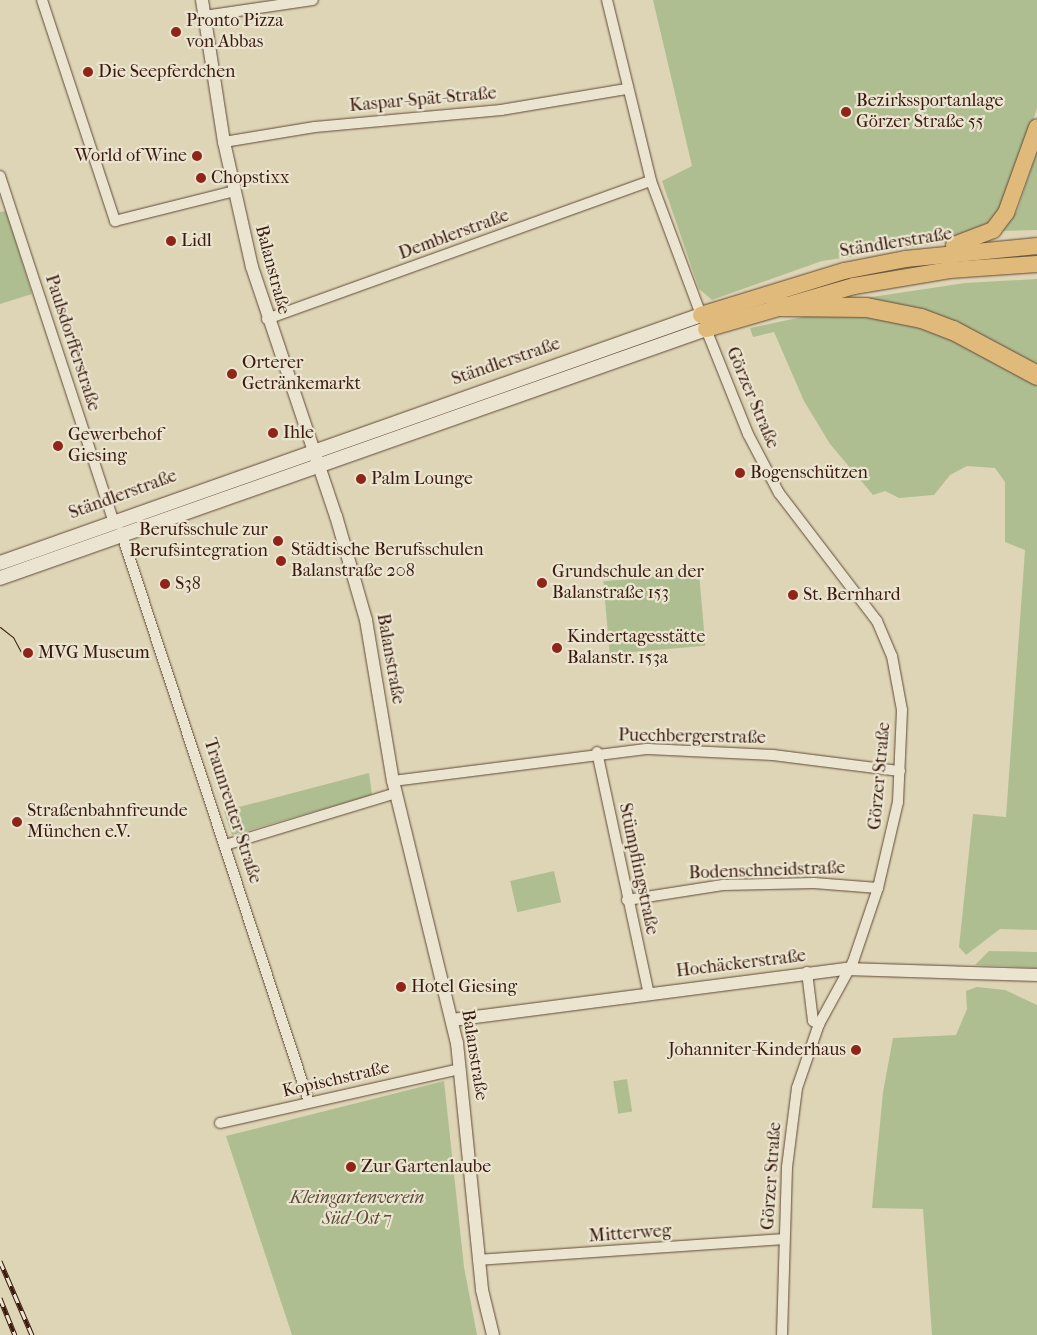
<!DOCTYPE html>
<meta charset="utf-8">
<style>
body{margin:0}
#map{position:relative;width:1037px;height:1335px;overflow:hidden;background:#ded5b6;font-family:"IM FELL French Canon",serif}
div>[style]{position:absolute}
.green>*{inset:0;background:#afbe90;transform-origin:0 0}
.roads{filter:drop-shadow(0 0 1px #624937) drop-shadow(0 0 1px #624937)}
.minor>*{height:10px;margin:-5px;padding:0 5px;transform-origin:5px;border-radius:5px;background:#eae4d0}
.tertiary>*{height:12px;margin:-6px;padding:0 6px;transform-origin:6px;border-radius:6px;background:#eae4d0}
.secondary>*{height:14px;margin:-7px;padding:0 7px;transform-origin:7px;border-radius:7px;background:#eae4d0}
.trunk>*{height:16px;margin:-8px;padding:0 8px;transform-origin:8px;border-radius:8px;background:#dfba7b}
.motorway>*{height:19px;margin:-9.5px;padding:0 9.5px;transform-origin:9.5px;border-radius:9.5px;background:#dfba7b}
.tram>*{height:1px;margin:-0.5px;padding:0 0.5px;transform-origin:0.5px;border-radius:0.5px;background:#391a0d}
.rail>*{height:5px;margin-top:-2.5px;transform-origin:0;background:repeating-linear-gradient(90deg,#eae4d0 0 9px,#391a0d 0 18px);box-sizing:border-box;border-block:1px solid #391a0d}
.dots>*{width:14px;height:14px;translate:-50% -50%;box-sizing:border-box;border:2px solid #eae4d0;border-radius:50%}
span{translate:-50% -50%;white-space:nowrap;text-align:center;line-height:1.15;-webkit-text-stroke:4.5px #eae4d0;paint-order:stroke}
.poi-label{font-size:18px;color:#391a0d}
.left{translate:0 -50%;text-align:left}
.right{translate:-100% -50%;text-align:right}
.street-label{font-size:18px;color:#391a0d}
.park-label{font-size:18px;color:#5c4b34;font-style:italic}
</style>
<div id="map">
<div class="green">
<i style="clip-path:polygon(653px 0,1037px 0,1037px 108px,1008px 199px,993px 221px,966px 239px,822px 261px,712px 300px,699px 289px,662px 181px,692px 166px)"></i>
<i style="clip-path:polygon(1037px 152px,1037px 230px,1001px 231px,1017px 211px)"></i>
<i style="clip-path:polygon(6px 211px,32px 294px,0 304px,0 212px)"></i>
<i style="clip-path:polygon(1037px 279px,1037px 369px,865px 298px,965px 283px)"></i>
<i style="clip-path:polygon(807px 316px,888px 316px,951px 335px,1037px 382px,1037px 930px,1000px 929px,966px 955px,959px 947px,973px 814px,1006px 817px,1025px 550px,1005px 542px,1005px 482px,995px 468px,967px 466px,950px 475px,934px 495px,899px 498px,885px 491px,873px 495px,830px 444px,804px 401px,774px 332px,753px 337px,750px 328px)"></i>
<i style="left:699px;top:573px;width:73px;height:96px;rotate:85deg"></i>
<i style="clip-path:polygon(369px 773px,372px 795px,232px 835px,224px 811px)"></i>
<i style="left:554px;top:871px;width:32px;height:45px;rotate:77deg"></i>
<i style="clip-path:polygon(989px 951px,1037px 952px,1037px 968px,975px 965px)"></i>
<i style="clip-path:polygon(977px 987px,1005px 990px,1037px 1005px,1037px 1335px,932px 1335px,923px 1209px,872px 1208px,883px 1092px,893px 1038px,956px 1035px,967px 1009px,966px 991px)"></i>
<i style="left:627px;top:1079px;width:33px;height:14px;rotate:81deg"></i>
<i style="clip-path:polygon(444px 1081px,464px 1267px,477px 1335px,292px 1335px,226px 1136px)"></i>
</div>
<div class="roads">
<div class="minor">
<i style="left:42px;top:0;width:233px;rotate:71.7deg"></i>
<i style="left:115px;top:221px;width:123px;rotate:-14.1deg"></i>
<i style="left:607px;top:0;width:186px;rotate:76.3deg"></i>
<i style="left:651px;top:181px;width:143px;rotate:69.5deg"></i>
<i style="left:204px;top:16px;width:110px;rotate:-8.4deg"></i>
<i style="left:224px;top:142px;width:92px;rotate:-9.4deg"></i>
<i style="left:315px;top:127px;width:187px;rotate:-5.2deg"></i>
<i style="left:501px;top:110px;width:127px;rotate:-9.5deg"></i>
<i style="left:0;top:176px;width:361px;rotate:71.8deg"></i>
<i style="left:267px;top:319px;width:408px;rotate:-19.8deg"></i>
<i style="left:706px;top:329px;width:113px;rotate:68.2deg"></i>
<i style="left:748px;top:434px;width:67px;rotate:62.3deg"></i>
<i style="left:779px;top:493px;width:161px;rotate:52.6deg"></i>
<i style="left:877px;top:621px;width:38px;rotate:67deg"></i>
<i style="left:892px;top:656px;width:55px;rotate:79.5deg"></i>
<i style="left:902px;top:710px;width:92px;rotate:92.5deg"></i>
<i style="left:898px;top:802px;width:88px;rotate:103.1deg"></i>
<i style="left:878px;top:888px;width:78px;rotate:108.7deg"></i>
<i style="left:853px;top:962px;width:71px;rotate:118.7deg"></i>
<i style="left:819px;top:1024px;width:68px;rotate:109deg"></i>
<i style="left:797px;top:1088px;width:80px;rotate:97.2deg"></i>
<i style="left:787px;top:1167px;width:168px;rotate:91.7deg"></i>
<i style="left:121px;top:532px;width:600px;rotate:71.75deg"></i>
<i style="left:597px;top:752px;width:248px;rotate:77.9deg"></i>
<i style="left:393px;top:781px;width:257px;rotate:-7.2deg"></i>
<i style="left:648px;top:749px;width:125px;rotate:2.7deg"></i>
<i style="left:773px;top:755px;width:128px;rotate:7.2deg"></i>
<i style="left:225px;top:845px;width:179px;rotate:-16.9deg"></i>
<i style="left:627px;top:900px;width:97px;rotate:-8.9deg"></i>
<i style="left:723px;top:885px;width:91px;rotate:-1.3deg"></i>
<i style="left:814px;top:883px;width:64px;rotate:4.5deg"></i>
<i style="left:807px;top:972px;width:49px;rotate:83deg"></i>
<i style="left:813px;top:1021px;width:7px;rotate:27deg"></i>
<i style="left:220px;top:1123px;width:246px;rotate:-12.7deg"></i>
<i style="left:478px;top:1260px;width:306px;rotate:-3.9deg"></i>
</div>
<div class="tertiary">
<i style="left:202px;top:0;width:144px;rotate:81.2deg"></i>
<i style="left:224px;top:142px;width:128px;rotate:77.4deg"></i>
<i style="left:252px;top:267px;width:263px;rotate:71.4deg"></i>
<i style="left:336px;top:516px;width:108px;rotate:73.9deg"></i>
<i style="left:366px;top:620px;width:163px;rotate:80.5deg"></i>
<i style="left:393px;top:781px;width:270px;rotate:76.3deg"></i>
<i style="left:457px;top:1043px;width:248px;rotate:84.2deg"></i>
<i style="left:482px;top:1290px;width:46px;rotate:76.3deg"></i>
<i style="left:452px;top:1020px;width:397px;rotate:-7.4deg"></i>
<i style="left:846px;top:969px;width:191px;rotate:1.8deg"></i>
</div>
<div class="secondary">
<i style="left:0;top:563px;width:744px;rotate:-19.48deg"></i>
<i style="left:0;top:578px;width:749px;rotate:-19.43deg"></i>
</div>
<div class="trunk">
<i style="left:954px;top:245px;width:42px;rotate:-21deg"></i>
<i style="left:993px;top:230px;width:21px;rotate:-53deg"></i>
<i style="left:1006px;top:213px;width:91px;rotate:-70.2deg"></i>
<i style="left:701px;top:315px;width:150px;rotate:-17.1deg"></i>
<i style="left:844px;top:271px;width:62px;rotate:-11.1deg"></i>
<i style="left:905px;top:259px;width:133px;rotate:-5.6deg"></i>
<i style="left:706px;top:329px;width:154px;rotate:-16.2deg"></i>
<i style="left:854px;top:286px;width:97px;rotate:-9.5deg"></i>
<i style="left:950px;top:270px;width:87px;rotate:-3.9deg"></i>
</div>
<div class="motorway">
<i style="left:776px;top:306px;width:90px;rotate:0.6deg"></i>
<i style="left:866px;top:307px;width:56px;rotate:11.3deg"></i>
<i style="left:921px;top:318px;width:34px;rotate:21deg"></i>
<i style="left:953px;top:330px;width:95px;rotate:28.2deg"></i>
</div>
</div>
<div class="tram">
<i style="left:0;top:627px;width:16px;rotate:38deg"></i>
<i style="left:13px;top:637px;width:19px;rotate:62deg"></i>
</div>
<div class="rail">
<i style="left:0;top:1261px;width:81px;rotate:66.6deg"></i>
<i style="left:0;top:1298px;width:40px;rotate:68deg"></i>
</div>
<div class="dots">
<i style="left:176px;top:32px;background:#8f2418"></i>
<i style="left:88px;top:72px;background:#8f2418"></i>
<i style="left:846px;top:112px;background:#8f2418"></i>
<i style="left:197px;top:156px;background:#8f2418"></i>
<i style="left:201px;top:178px;background:#8f2418"></i>
<i style="left:171px;top:241px;background:#8f2418"></i>
<i style="left:232px;top:374px;background:#8f2418"></i>
<i style="left:273px;top:433px;background:#8f2418"></i>
<i style="left:58px;top:446px;background:#8f2418"></i>
<i style="left:740px;top:473px;background:#8f2418"></i>
<i style="left:361px;top:479px;background:#8f2418"></i>
<i style="left:278px;top:541px;background:#8f2418"></i>
<i style="left:281px;top:561px;background:#8f2418"></i>
<i style="left:542px;top:583px;background:#8f2418"></i>
<i style="left:165px;top:584px;background:#8f2418"></i>
<i style="left:793px;top:595px;background:#8f2418"></i>
<i style="left:557px;top:648px;background:#8f2418"></i>
<i style="left:28px;top:653px;background:#8f2418"></i>
<i style="left:17px;top:822px;background:#8f2418"></i>
<i style="left:401px;top:987px;background:#8f2418"></i>
<i style="left:856px;top:1050px;background:#8f2418"></i>
<i style="left:351px;top:1167px;background:#8f2418"></i>
</div>
<div class="poi-label">
<span class="left" style="left:186px;top:32px">Pronto Pizza<br>von Abbas</span>
<span class="left" style="left:98px;top:72px">Die Seepferdchen</span>
<span class="left" style="left:856px;top:112px">Bezirkssportanlage<br>Görzer Straße 55</span>
<span class="right" style="left:187px;top:156px">World of Wine</span>
<span class="left" style="left:211px;top:178px">Chopstixx</span>
<span class="left" style="left:181px;top:241px">Lidl</span>
<span class="left" style="left:242px;top:374px">Orterer<br>Getränkemarkt</span>
<span class="left" style="left:283px;top:433px">Ihle</span>
<span class="left" style="left:68px;top:446px">Gewerbehof<br>Giesing</span>
<span class="left" style="left:750px;top:473px">Bogenschützen</span>
<span class="left" style="left:371px;top:479px">Palm Lounge</span>
<span class="right" style="left:268px;top:541px">Berufsschule zur<br>Berufsintegration</span>
<span class="left" style="left:291px;top:561px">Städtische Berufsschulen<br>Balanstraße 208</span>
<span class="left" style="left:552px;top:583px">Grundschule an der<br>Balanstraße 153</span>
<span class="left" style="left:175px;top:584px">S38</span>
<span class="left" style="left:803px;top:595px">St. Bernhard</span>
<span class="left" style="left:567px;top:648px">Kindertagesstätte<br>Balanstr. 153a</span>
<span class="left" style="left:38px;top:653px">MVG Museum</span>
<span class="left" style="left:27px;top:822px">Straßenbahnfreunde<br>München e.V.</span>
<span class="left" style="left:411px;top:987px">Hotel Giesing</span>
<span class="right" style="left:846px;top:1050px">Johanniter-Kinderhaus</span>
<span class="left" style="left:361px;top:1167px">Zur Gartenlaube</span>
</div>
<div class="street-label">
<span style="left:423px;top:100px;rotate:-5deg">Kaspar-Spät-Straße</span>
<span style="left:454px;top:235px;rotate:-20deg">Demblerstraße</span>
<span style="left:896px;top:243px;rotate:-9deg">Ständlerstraße</span>
<span style="left:272px;top:270px;rotate:75deg">Balanstraße</span>
<span style="left:72px;top:343px;rotate:72deg">Paulsdorfferstraße</span>
<span style="left:506px;top:362px;rotate:-19deg">Ständlerstraße</span>
<span style="left:752px;top:398px;rotate:67deg">Görzer Straße</span>
<span style="left:123px;top:495px;rotate:-20deg">Ständlerstraße</span>
<span style="left:390px;top:659px;rotate:80deg">Balanstraße</span>
<span style="left:692px;top:737px;rotate:1deg">Puechbergerstraße</span>
<span style="left:880px;top:776px;rotate:-85deg">Görzer Straße</span>
<span style="left:232px;top:811px;rotate:72deg">Traunreuter Straße</span>
<span style="left:638px;top:869px;rotate:78deg">Stümpflingstraße</span>
<span style="left:767px;top:871px;rotate:-2deg">Bodenschneidstraße</span>
<span style="left:741px;top:964px;rotate:-7deg">Hochäckerstraße</span>
<span style="left:474px;top:1055px;rotate:81deg">Balanstraße</span>
<span style="left:336px;top:1080px;rotate:-13deg">Kopischstraße</span>
<span style="left:772px;top:1176px;rotate:-86deg">Görzer Straße</span>
<span style="left:630px;top:1234px;rotate:-4deg">Mitterweg</span>
</div>
<div class="park-label">
<span style="left:357px;top:1209px">Kleingartenverein<br>Süd-Ost 7</span>
</div>
</div>
